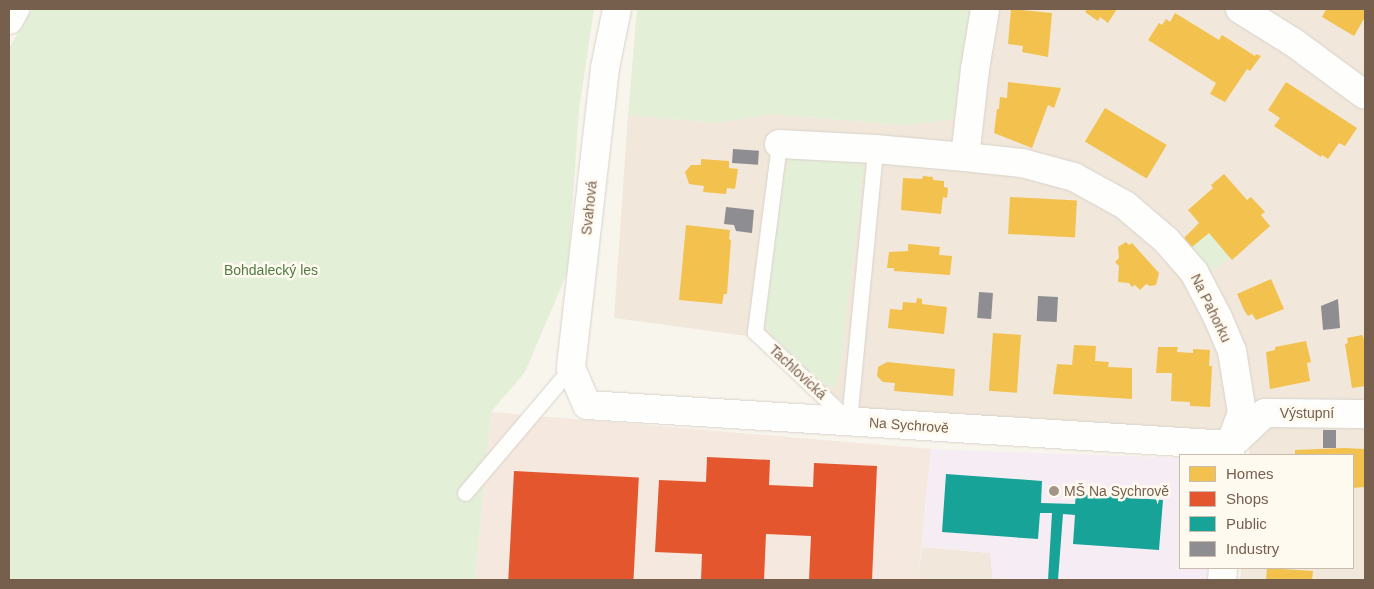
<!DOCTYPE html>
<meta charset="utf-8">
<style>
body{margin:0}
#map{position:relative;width:1374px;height:589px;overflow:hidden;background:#f8f5ed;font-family:Helvetica,sans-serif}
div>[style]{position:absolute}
.residential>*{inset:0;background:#f1e8db}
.commercial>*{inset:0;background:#f5e8df}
.education>*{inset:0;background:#f6edf4}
.green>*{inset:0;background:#e4efd8}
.homes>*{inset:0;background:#f2c14e;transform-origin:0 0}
.shops>*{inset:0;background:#e4572e;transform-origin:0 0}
.public>*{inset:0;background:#17a398}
.industry>*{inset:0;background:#8d8d92;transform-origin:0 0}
.roads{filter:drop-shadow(0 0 1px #d8d2cb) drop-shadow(0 0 1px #d8d2cb)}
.lane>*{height:15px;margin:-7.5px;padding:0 7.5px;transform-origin:7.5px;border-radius:7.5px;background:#fefefc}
.street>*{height:28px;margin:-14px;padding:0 14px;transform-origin:14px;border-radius:14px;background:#fefefc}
.dots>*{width:14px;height:14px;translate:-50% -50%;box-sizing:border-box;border:2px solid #fffaf0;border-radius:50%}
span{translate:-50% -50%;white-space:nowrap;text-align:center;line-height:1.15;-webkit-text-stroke:5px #fffaf0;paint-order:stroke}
.street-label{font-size:14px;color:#775f4d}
.park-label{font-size:14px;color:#517c44}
.poi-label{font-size:14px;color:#775f4d}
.left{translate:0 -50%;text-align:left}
.frame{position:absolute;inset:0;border:10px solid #775f4d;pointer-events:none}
.legend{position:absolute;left:1179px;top:454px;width:175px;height:115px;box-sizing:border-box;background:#fffaf0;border:1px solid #c9bcaf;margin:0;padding:6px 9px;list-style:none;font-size:15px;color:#775f4d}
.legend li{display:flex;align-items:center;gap:10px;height:25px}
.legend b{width:25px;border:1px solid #c9bcaf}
</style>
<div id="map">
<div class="residential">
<i style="clip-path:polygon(970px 9px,1365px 9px,1365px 580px,1240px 580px,1241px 568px,1353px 568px,1353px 455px,1249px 455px,1250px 443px,1220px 430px,856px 411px,747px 336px,614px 318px,628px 115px,717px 123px,770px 114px,903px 125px,963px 72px)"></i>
<i style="clip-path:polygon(922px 547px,990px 553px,993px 580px,918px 580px)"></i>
</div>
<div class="commercial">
<i style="clip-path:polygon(491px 412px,931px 449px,918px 580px,475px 580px)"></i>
</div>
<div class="education">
<i style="clip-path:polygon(931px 449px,1180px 458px,1180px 568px,1207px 568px,1207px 580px,993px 580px,990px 553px,922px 547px)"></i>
</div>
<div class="green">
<i style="clip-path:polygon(32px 9px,594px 9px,579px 110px,568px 271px,525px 372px,491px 412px,475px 580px,9px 580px,9px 48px)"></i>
<i style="clip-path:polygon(637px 9px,970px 9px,963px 72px,952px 120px,903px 125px,770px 114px,717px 123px,628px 115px)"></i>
<i style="clip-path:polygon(801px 153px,858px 158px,864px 168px,839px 376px,834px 387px,825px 385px,784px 351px,767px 329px,762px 302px,788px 160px)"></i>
<i style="clip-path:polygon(1209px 233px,1231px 258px,1211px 271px,1192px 247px)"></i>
</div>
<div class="homes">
<i style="clip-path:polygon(1011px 9px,1052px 13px,1048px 57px,1022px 52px,1023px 46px,1008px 44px)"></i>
<i style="clip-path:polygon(1087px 9px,1117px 9px,1108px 23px,1100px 17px,1098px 21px,1085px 12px)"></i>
<i style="clip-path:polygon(1326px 9px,1365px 9px,1365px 17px,1354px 36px,1322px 17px)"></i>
<i style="clip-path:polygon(1175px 13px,1219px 40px,1222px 35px,1255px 56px,1256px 54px,1261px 56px,1250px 71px,1247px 69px,1225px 102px,1210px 94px,1216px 83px,1148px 40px,1159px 23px,1162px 25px,1166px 19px,1170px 22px)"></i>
<i style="clip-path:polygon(1008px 82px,1061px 88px,1054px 108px,1048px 105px,1032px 148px,994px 133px,997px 109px,999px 109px,1000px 97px,1007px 98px)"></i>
<i style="clip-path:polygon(1286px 82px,1357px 128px,1345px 146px,1339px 143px,1328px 159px,1322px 155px,1321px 157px,1274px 126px,1280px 118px,1268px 110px)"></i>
<i style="left:1105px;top:108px;width:72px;height:39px;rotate:31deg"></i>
<i style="clip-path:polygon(701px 159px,729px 161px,729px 168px,738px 169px,735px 189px,727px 188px,726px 194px,703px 192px,704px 186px,689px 184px,685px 172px,691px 165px,701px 165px)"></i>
<i style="clip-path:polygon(1224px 174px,1247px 200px,1251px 197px,1265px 212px,1261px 215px,1270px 226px,1232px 260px,1209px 233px,1192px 247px,1184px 238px,1199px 223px,1188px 210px,1213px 188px,1211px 185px)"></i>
<i style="clip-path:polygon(923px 176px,933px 177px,933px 180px,944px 181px,944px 187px,948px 188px,947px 198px,943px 197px,941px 214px,901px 210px,903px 178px,922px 179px)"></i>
<i style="left:1010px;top:197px;width:67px;height:37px;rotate:3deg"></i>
<i style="clip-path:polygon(686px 225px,730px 230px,729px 239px,731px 240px,727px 294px,724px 294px,722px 304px,679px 300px)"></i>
<i style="clip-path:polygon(1126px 242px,1129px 245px,1132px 243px,1159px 273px,1156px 285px,1150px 286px,1146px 284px,1140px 290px,1135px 285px,1132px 287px,1129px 283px,1118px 282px,1119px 266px,1115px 262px,1119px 258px,1118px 247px)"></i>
<i style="clip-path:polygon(908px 244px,940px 247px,939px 255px,952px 256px,950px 275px,894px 271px,894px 268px,887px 268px,889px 252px,908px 251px)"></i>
<i style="clip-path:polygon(1271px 279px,1284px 309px,1256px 320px,1252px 314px,1248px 316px,1244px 310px,1237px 294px)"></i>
<i style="clip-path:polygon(917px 298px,922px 299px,922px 304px,947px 307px,944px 334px,888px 328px,890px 309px,902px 310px,903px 302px,916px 303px)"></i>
<i style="left:993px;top:333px;width:28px;height:58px;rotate:4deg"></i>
<i style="clip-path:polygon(1362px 335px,1365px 341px,1365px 386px,1352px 388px,1345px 344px,1348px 343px,1347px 338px)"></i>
<i style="clip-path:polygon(1306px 341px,1311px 362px,1307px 363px,1310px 381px,1270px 389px,1266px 352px,1275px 350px,1275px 347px)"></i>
<i style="clip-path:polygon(1074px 345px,1096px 346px,1095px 361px,1109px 362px,1108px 367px,1132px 368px,1132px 399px,1053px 394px,1057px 364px,1072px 365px)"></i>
<i style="clip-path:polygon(1158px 347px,1178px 347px,1177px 352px,1193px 353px,1193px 349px,1210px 350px,1209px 366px,1212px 366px,1210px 407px,1190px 406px,1190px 402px,1171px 401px,1172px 373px,1156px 373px)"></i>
<i style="clip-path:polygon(887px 362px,955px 369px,953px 396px,894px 391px,895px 383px,883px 382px,877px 376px,878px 367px)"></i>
<i style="clip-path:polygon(1344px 448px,1365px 449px,1365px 487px,1353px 488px,1353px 455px,1295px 455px,1295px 450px)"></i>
<i style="clip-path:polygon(1267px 568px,1313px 571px,1312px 580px,1266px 580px)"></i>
</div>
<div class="shops">
<i style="clip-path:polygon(707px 457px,770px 460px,769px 485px,813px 487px,814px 463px,877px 466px,872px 580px,809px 580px,811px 536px,766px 534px,764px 580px,701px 580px,702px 554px,655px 552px,659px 480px,706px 482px)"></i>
<i style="left:514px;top:471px;width:125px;height:109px;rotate:3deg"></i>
</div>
<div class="public">
<i style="clip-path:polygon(946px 474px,1042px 481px,1041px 503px,1075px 504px,1076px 494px,1163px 500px,1159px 550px,1073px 544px,1075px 515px,1063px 514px,1058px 580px,1048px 580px,1052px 513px,1040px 513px,1038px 539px,942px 532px)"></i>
</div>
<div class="industry">
<i style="left:733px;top:149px;width:26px;height:14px;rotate:4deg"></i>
<i style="clip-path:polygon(726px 207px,754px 210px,752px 233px,736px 231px,734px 225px,724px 224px)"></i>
<i style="left:979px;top:292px;width:14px;height:26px;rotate:4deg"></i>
<i style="left:1038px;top:296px;width:20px;height:25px;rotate:3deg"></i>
<i style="clip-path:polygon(1338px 299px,1340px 328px,1323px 330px,1321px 306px)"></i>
<i style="left:1323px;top:430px;width:13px;height:18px"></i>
</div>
<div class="roads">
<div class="lane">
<i style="left:779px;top:144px;width:190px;rotate:97.3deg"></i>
<i style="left:755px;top:332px;width:129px;rotate:43.4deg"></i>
<i style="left:849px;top:421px;width:273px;rotate:-84.5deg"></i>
<i style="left:465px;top:493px;width:164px;rotate:-49.7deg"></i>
</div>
<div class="street">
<i style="left:617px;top:9px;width:60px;rotate:101.5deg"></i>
<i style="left:605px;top:68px;width:302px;rotate:96.5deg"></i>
<i style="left:571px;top:368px;width:40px;rotate:66.6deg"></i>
<i style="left:587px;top:405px;width:644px;rotate:3.56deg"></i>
<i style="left:1240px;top:9px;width:62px;rotate:31.9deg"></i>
<i style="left:1293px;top:42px;width:89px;rotate:36.4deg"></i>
<i style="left:9px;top:20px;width:13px;rotate:-61deg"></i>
<i style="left:779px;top:144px;width:96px;rotate:3deg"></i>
<i style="left:875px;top:149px;width:90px;rotate:5.1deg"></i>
<i style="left:965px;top:157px;width:89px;rotate:-83.5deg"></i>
<i style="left:975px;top:69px;width:61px;rotate:-80.5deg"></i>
<i style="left:965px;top:157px;width:57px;rotate:6deg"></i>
<i style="left:1022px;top:163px;width:54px;rotate:15.1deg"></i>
<i style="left:1074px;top:177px;width:58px;rotate:28.8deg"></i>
<i style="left:1125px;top:205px;width:54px;rotate:40.5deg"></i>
<i style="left:1166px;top:240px;width:43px;rotate:48.8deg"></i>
<i style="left:1194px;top:272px;width:52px;rotate:62.4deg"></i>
<i style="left:1218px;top:318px;width:36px;rotate:67deg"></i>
<i style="left:1232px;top:351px;width:63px;rotate:80.8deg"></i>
<i style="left:1242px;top:413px;width:34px;rotate:111deg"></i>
<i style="left:1230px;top:445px;width:10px;rotate:90deg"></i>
<i style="left:1233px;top:443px;width:44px;rotate:-43.2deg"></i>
<i style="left:1265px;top:413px;width:100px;rotate:0.6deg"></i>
<i style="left:1222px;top:580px;width:12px;rotate:-85deg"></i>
</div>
</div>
<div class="dots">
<i style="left:1054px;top:491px;background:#a49485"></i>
</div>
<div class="street-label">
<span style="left:589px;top:208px;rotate:-84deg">Svahová</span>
<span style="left:1211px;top:308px;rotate:64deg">Na Pahorku</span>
<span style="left:798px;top:372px;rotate:43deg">Tachlovická</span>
<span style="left:1307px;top:413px">Výstupní</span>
<span style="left:909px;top:425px;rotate:4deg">Na Sychrově</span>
</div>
<div class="park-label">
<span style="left:271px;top:270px">Bohdalecký les</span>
</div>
<div class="poi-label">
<span class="left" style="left:1064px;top:491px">MŠ Na Sychrově</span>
</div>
<div class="frame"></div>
<ul class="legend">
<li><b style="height:14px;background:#f2c14e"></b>Homes</li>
<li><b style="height:14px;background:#e4572e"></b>Shops</li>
<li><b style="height:14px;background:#17a398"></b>Public</li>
<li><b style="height:14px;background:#8d8d92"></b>Industry</li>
</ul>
</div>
